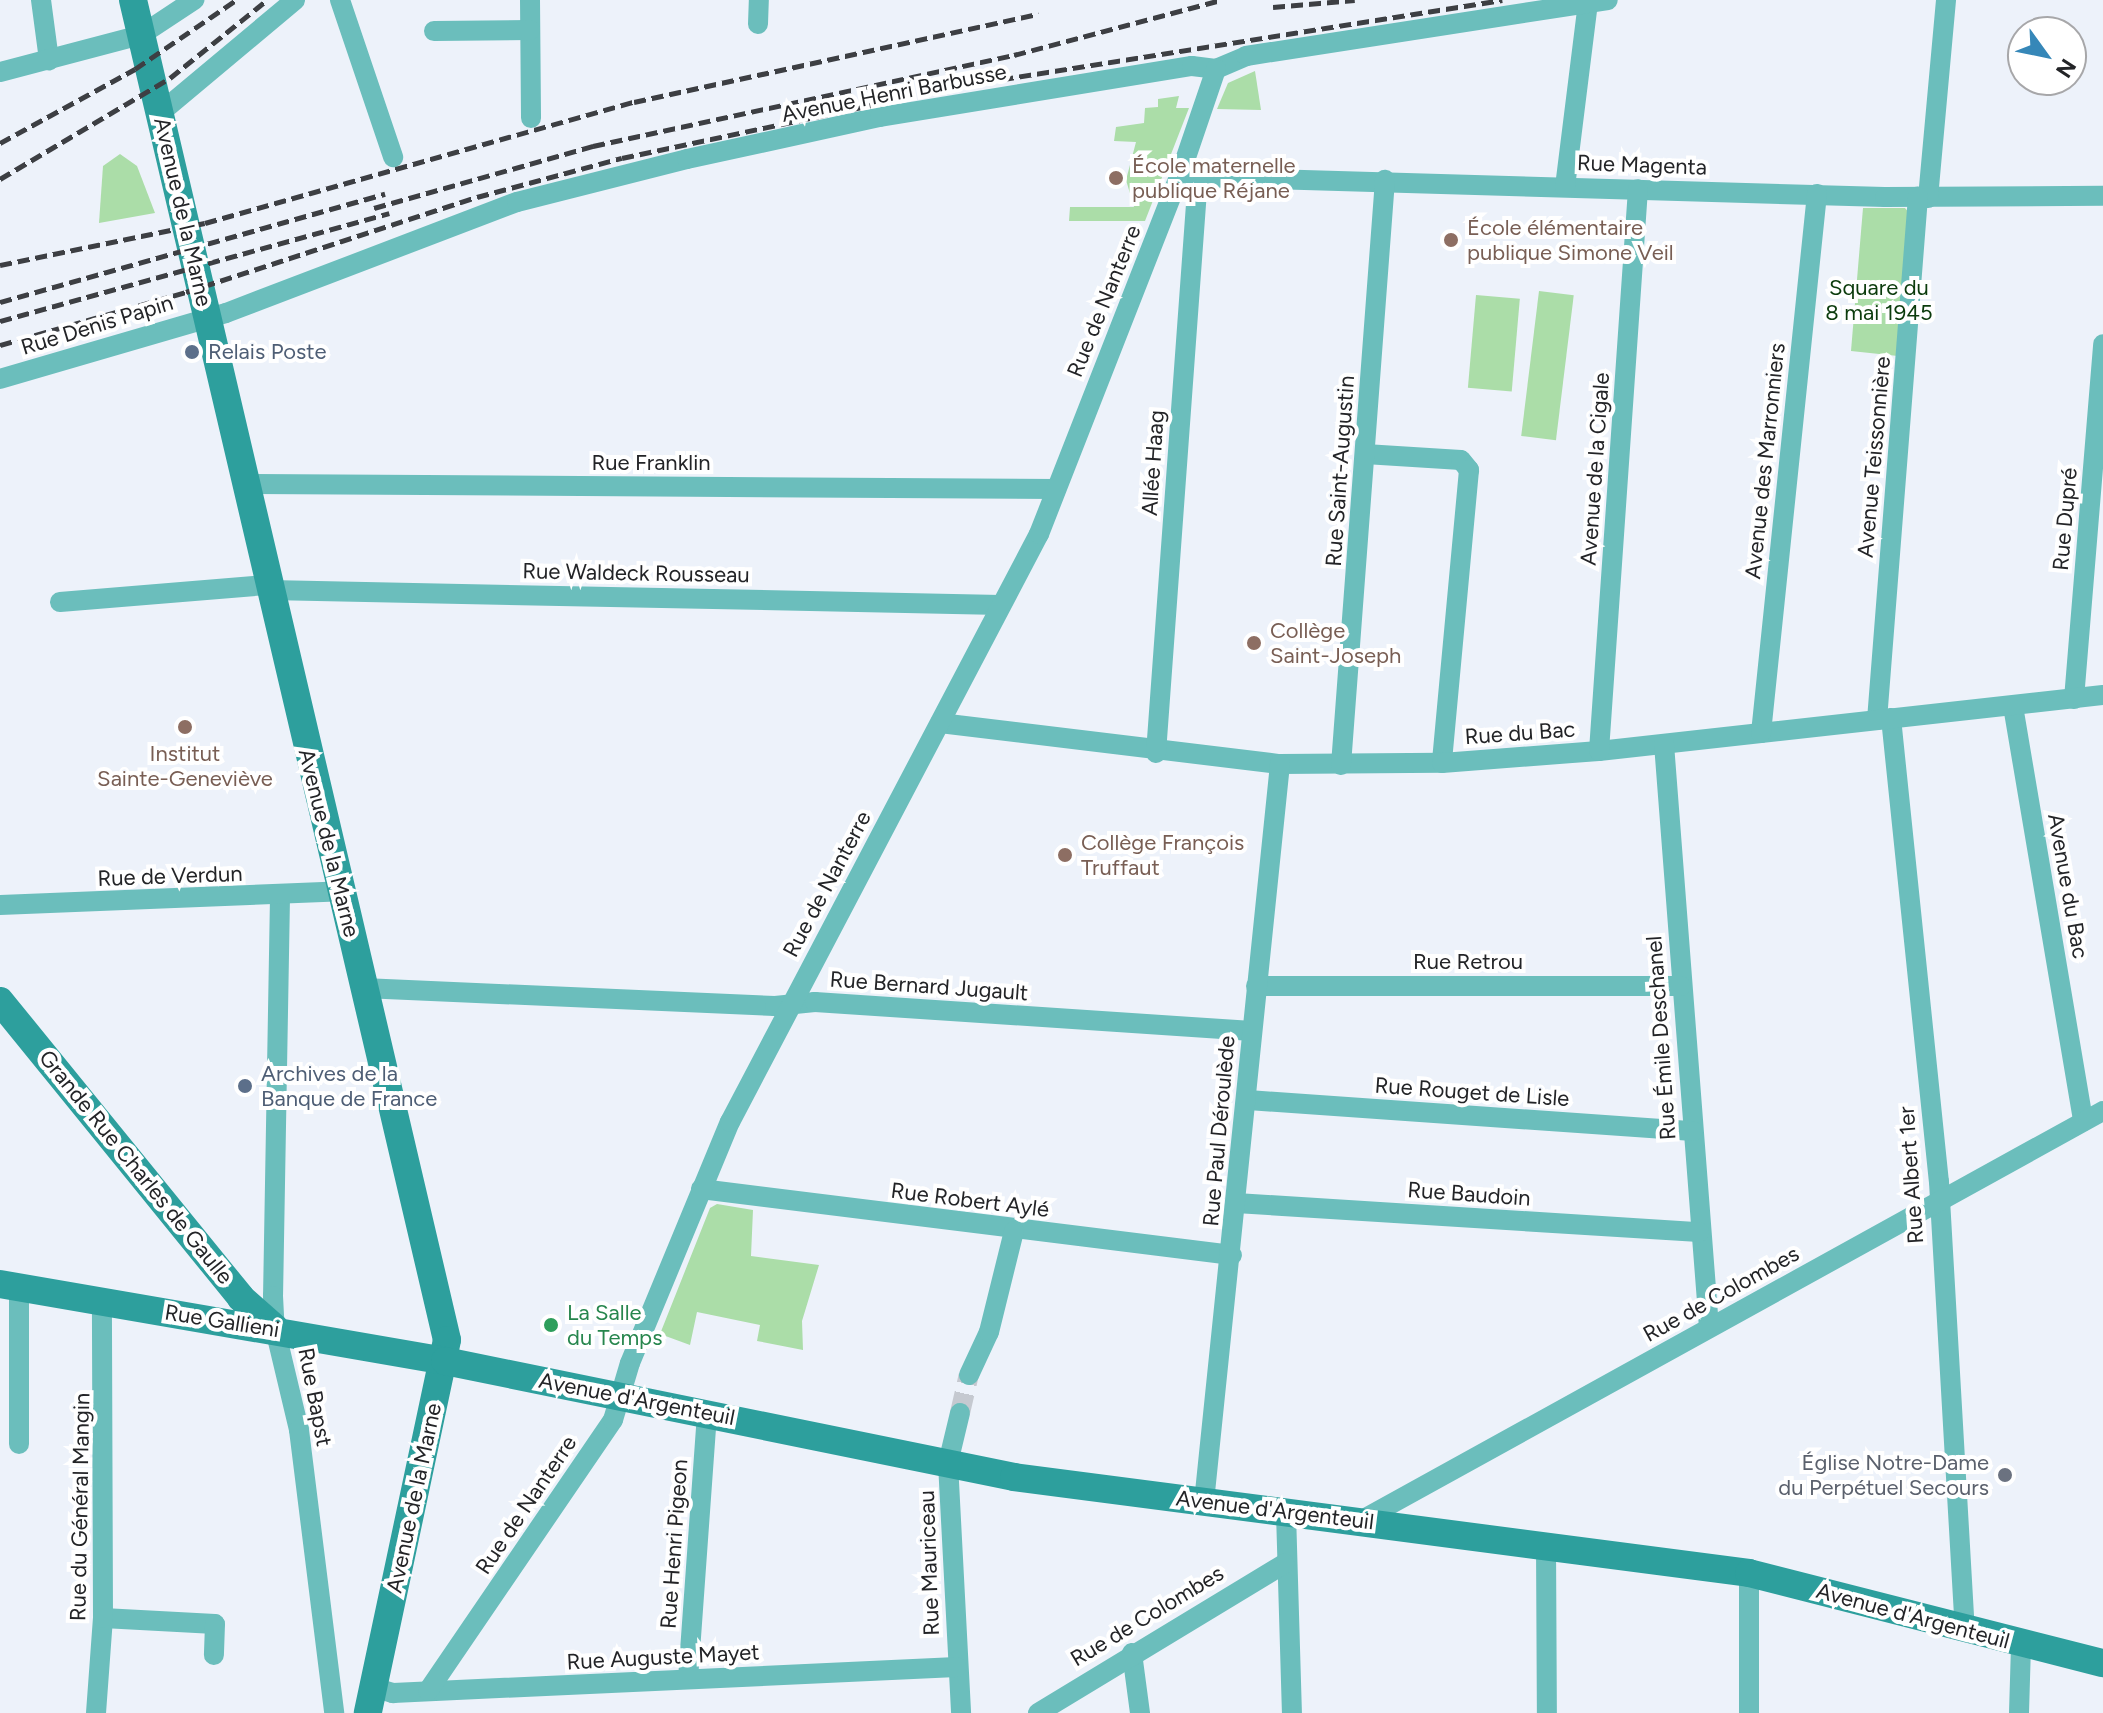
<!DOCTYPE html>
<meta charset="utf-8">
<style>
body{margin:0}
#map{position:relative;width:2103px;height:1713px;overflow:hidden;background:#edf2fa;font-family:Figtree,sans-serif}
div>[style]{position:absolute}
.green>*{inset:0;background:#abdda8;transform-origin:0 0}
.street-tunnel>*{height:20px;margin-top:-10px;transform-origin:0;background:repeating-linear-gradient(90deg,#c5c9d0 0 20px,transparent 0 30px)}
.street>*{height:20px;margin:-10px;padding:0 10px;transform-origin:10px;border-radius:10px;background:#6bbebc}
.secondary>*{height:28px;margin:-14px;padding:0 14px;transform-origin:14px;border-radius:14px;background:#2d9f9d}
.rail>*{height:5px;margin-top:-2.5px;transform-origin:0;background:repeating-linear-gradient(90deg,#3d3f43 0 12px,transparent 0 18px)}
.dots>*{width:22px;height:22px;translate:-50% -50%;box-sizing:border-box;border:4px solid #fff;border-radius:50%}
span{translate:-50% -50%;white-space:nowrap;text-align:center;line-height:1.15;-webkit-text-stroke:8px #fff;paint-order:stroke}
.street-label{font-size:22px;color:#232427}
.education-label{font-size:22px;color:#785e54}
.left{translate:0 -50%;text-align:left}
.park-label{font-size:22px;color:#0b3b0c}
.service-label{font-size:22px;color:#4e5e75}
.leisure-label{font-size:22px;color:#27864d}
.worship-label{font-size:22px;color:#5b616d}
.right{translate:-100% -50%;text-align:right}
.north{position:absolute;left:2007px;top:16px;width:80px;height:80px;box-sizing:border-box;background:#fff;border:2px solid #a7a7a9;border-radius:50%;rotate:123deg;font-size:22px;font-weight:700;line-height:32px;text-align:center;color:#232427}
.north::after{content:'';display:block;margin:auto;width:28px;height:36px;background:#3687b8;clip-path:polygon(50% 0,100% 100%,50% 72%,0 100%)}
</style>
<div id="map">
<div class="green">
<i style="clip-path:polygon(1255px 71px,1261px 110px,1217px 109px,1228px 83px)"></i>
<i style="clip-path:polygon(1179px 96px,1176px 108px,1189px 108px,1145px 221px,1069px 221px,1070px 207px,1134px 207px,1126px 180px,1136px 142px,1114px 141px,1116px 127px,1144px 123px,1145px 108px,1158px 107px,1158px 99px)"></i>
<i style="clip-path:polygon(120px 154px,137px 166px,155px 213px,99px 223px,103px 166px)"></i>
<i style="clip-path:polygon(1863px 208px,1905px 208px,1910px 214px,1898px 356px,1851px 351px)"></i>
<i style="left:1539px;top:291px;width:35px;height:146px;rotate:7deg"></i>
<i style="left:1476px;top:295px;width:44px;height:93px;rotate:5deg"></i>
<i style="clip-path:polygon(717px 1204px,753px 1210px,751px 1256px,819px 1265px,802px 1321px,803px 1350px,757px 1341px,760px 1325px,697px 1312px,690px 1345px,660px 1334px,710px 1208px)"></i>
</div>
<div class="street-tunnel">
<i style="left:960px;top:1413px;width:39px;rotate:-77deg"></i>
</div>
<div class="street">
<i style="left:41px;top:0;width:61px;rotate:82.4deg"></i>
<i style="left:340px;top:0;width:166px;rotate:71.3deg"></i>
<i style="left:530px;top:0;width:118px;rotate:89.5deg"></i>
<i style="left:758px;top:24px;width:24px;rotate:-88deg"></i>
<i style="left:434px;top:31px;width:96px;rotate:-0.6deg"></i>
<i style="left:0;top:72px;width:146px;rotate:-14.7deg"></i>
<i style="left:141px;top:35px;width:64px;rotate:-33.4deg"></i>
<i style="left:160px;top:113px;width:176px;rotate:-39.9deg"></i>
<i style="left:1181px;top:172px;width:18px;rotate:16deg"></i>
<i style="left:1198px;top:177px;width:687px;rotate:1.67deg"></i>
<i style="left:1885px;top:197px;width:218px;rotate:-0.3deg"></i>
<i style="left:1565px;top:187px;width:185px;rotate:-82.9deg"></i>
<i style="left:1928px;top:198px;width:199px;rotate:-84.8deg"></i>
<i style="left:0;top:379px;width:235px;rotate:-16.3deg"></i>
<i style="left:226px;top:313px;width:311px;rotate:-20.9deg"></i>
<i style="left:517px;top:202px;width:175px;rotate:-14.2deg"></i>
<i style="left:687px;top:159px;width:198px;rotate:-12.3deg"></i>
<i style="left:880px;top:117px;width:316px;rotate:-9.3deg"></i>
<i style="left:1192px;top:66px;width:24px;rotate:7deg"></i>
<i style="left:1216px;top:69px;width:33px;rotate:-23deg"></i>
<i style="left:1246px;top:56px;width:366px;rotate:-8.8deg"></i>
<i style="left:1365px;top:454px;width:96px;rotate:3.6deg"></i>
<i style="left:1461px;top:460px;width:13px;rotate:51deg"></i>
<i style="left:1469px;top:470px;width:294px;rotate:95.3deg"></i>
<i style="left:245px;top:484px;width:811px;rotate:0.35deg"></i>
<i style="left:269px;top:590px;width:732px;rotate:1.17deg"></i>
<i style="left:60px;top:602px;width:209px;rotate:-4.7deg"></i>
<i style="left:2074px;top:699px;width:356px;rotate:-85.3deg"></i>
<i style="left:2013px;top:706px;width:421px;rotate:80.4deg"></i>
<i style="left:1891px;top:718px;width:466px;rotate:84.1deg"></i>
<i style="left:1939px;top:1182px;width:448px;rotate:86.7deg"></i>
<i style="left:1877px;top:720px;width:525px;rotate:-85.52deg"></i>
<i style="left:940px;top:723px;width:342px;rotate:6.9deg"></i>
<i style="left:1280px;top:764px;width:162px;rotate:-0.4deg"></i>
<i style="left:1442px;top:763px;width:157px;rotate:-4.4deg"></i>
<i style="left:1599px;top:751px;width:507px;rotate:-6.34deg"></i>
<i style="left:1761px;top:733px;width:542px;rotate:-84.07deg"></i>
<i style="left:1664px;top:744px;width:585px;rotate:85.59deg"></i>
<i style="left:1599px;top:751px;width:563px;rotate:-86.03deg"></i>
<i style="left:1156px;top:753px;width:578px;rotate:-85.83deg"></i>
<i style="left:1341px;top:765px;width:587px;rotate:-85.7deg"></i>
<i style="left:280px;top:897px;width:399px;rotate:91deg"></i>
<i style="left:273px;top:1296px;width:33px;rotate:87deg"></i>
<i style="left:275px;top:1329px;width:104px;rotate:76.6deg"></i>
<i style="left:299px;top:1430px;width:285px;rotate:82.9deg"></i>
<i style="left:0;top:905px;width:342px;rotate:-2.3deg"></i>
<i style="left:1256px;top:986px;width:425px"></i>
<i style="left:363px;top:988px;width:412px;rotate:2.5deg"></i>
<i style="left:775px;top:1006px;width:40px;rotate:-5.7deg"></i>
<i style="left:815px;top:1002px;width:438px;rotate:3.8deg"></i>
<i style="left:1248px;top:1100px;width:446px;rotate:4deg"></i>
<i style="left:701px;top:1189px;width:535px;rotate:7.09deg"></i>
<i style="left:1236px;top:1203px;width:464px;rotate:3.6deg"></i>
<i style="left:969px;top:1375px;width:47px;rotate:-65.1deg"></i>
<i style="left:989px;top:1332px;width:104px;rotate:-76.1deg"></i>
<i style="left:960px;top:1413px;width:51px;rotate:103.5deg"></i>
<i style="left:948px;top:1463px;width:250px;rotate:87deg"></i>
<i style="left:19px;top:1444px;width:155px;rotate:-90deg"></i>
<i style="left:1204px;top:1502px;width:742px;rotate:-84.12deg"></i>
<i style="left:1286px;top:1513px;width:200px;rotate:88.3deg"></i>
<i style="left:1362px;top:1520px;width:846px;rotate:-28.9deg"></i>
<i style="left:1546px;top:1544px;width:169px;rotate:89.7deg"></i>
<i style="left:103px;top:1618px;width:112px;rotate:3.1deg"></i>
<i style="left:215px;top:1624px;width:31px;rotate:92deg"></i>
<i style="left:1132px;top:1653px;width:61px;rotate:82.4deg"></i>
<i style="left:688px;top:1679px;width:267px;rotate:-85.9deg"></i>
<i style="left:373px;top:1687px;width:21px;rotate:17deg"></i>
<i style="left:393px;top:1693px;width:564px;rotate:-2.64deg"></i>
<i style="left:428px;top:1691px;width:328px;rotate:-55.7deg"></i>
<i style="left:613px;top:1420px;width:59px;rotate:-73.4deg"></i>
<i style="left:630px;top:1363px;width:261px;rotate:-67.5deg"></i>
<i style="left:730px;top:1122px;width:664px;rotate:-62.28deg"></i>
<i style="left:1039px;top:534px;width:389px;rotate:-68.6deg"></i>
<i style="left:1181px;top:172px;width:109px;rotate:-71.2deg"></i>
<i style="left:96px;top:1713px;width:95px;rotate:-85.8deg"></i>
<i style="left:103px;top:1618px;width:316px;rotate:-90.2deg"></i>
<i style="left:1038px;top:1713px;width:288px;rotate:-31.2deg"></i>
<i style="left:1749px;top:1713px;width:140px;rotate:-90deg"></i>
<i style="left:2019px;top:1713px;width:69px;rotate:-88.3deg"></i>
</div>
<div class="secondary">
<i style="left:133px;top:0;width:1376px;rotate:76.81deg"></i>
<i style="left:447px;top:1340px;width:381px;rotate:102deg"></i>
<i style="left:0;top:1001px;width:382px;rotate:50.9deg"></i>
<i style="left:241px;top:1298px;width:45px;rotate:41.4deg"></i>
<i style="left:0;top:1284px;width:452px;rotate:9.8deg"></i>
<i style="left:445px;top:1361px;width:581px;rotate:11.52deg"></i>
<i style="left:1014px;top:1477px;width:741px;rotate:7.44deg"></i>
<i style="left:1749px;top:1573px;width:365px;rotate:14.3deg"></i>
</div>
<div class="rail">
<i style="left:1273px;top:7px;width:82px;rotate:-4.9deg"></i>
<i style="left:0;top:143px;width:154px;rotate:-28.7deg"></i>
<i style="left:135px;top:69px;width:122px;rotate:-34.3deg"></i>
<i style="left:0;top:179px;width:198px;rotate:-30.7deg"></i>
<i style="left:170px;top:78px;width:124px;rotate:-38.8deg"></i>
<i style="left:374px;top:208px;width:228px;rotate:-15.8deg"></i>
<i style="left:593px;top:146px;width:431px;rotate:-12.2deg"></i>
<i style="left:1014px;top:55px;width:213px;rotate:-14.9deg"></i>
<i style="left:0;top:265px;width:209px;rotate:-11.6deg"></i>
<i style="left:205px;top:223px;width:446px;rotate:-15.8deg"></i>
<i style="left:634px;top:102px;width:414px;rotate:-12.3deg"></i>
<i style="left:0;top:302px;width:400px;rotate:-15.7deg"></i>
<i style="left:0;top:321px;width:404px;rotate:-15.5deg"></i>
<i style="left:0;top:345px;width:193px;rotate:-15.9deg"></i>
<i style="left:186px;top:292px;width:306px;rotate:-18.1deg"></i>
<i style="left:477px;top:197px;width:150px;rotate:-15.1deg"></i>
<i style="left:622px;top:158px;width:352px;rotate:-12deg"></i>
<i style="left:966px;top:85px;width:543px;rotate:-9.01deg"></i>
</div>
<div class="dots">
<i style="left:1116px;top:178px;background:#8d6e63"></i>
<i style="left:1451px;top:240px;background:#8d6e63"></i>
<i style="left:192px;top:352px;background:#5c6f8a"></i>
<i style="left:1254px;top:643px;background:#8d6e63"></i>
<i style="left:185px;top:727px;background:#8d6e63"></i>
<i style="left:1065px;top:855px;background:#8d6e63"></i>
<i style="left:245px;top:1086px;background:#5c6f8a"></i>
<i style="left:551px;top:1325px;background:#2e9e5b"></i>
<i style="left:2005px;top:1475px;background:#6b7280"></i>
</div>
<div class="street-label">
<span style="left:894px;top:93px;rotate:-11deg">Avenue Henri Barbusse</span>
<span style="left:1642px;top:165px;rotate:2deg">Rue Magenta</span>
<span style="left:183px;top:212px;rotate:77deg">Avenue de la Marne</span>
<span style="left:1104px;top:301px;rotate:-68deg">Rue de Nanterre</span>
<span style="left:97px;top:325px;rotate:-17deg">Rue Denis Papin</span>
<span style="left:1874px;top:457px;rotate:-85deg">Avenue Teissonnière</span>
<span style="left:1765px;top:461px;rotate:-84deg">Avenue des Marronniers</span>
<span style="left:651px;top:463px">Rue Franklin</span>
<span style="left:1153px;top:463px;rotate:-86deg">Allée Haag</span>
<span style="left:1595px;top:469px;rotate:-86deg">Avenue de la Cigale</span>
<span style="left:1340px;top:471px;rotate:-86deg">Rue Saint-Augustin</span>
<span style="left:2065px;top:519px;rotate:-85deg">Rue Dupré</span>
<span style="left:636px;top:573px;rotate:1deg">Rue Waldeck Rousseau</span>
<span style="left:1520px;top:733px;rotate:-4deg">Rue du Bac</span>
<span style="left:329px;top:843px;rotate:76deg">Avenue de la Marne</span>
<span style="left:170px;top:876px;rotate:-2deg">Rue de Verdun</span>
<span style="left:827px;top:884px;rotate:-62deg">Rue de Nanterre</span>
<span style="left:2068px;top:886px;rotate:80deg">Avenue du Bac</span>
<span style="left:1468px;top:962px">Rue Retrou</span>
<span style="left:929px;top:986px;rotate:4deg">Rue Bernard Jugault</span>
<span style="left:1661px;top:1038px;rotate:-94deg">Rue Émile Deschanel</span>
<span style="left:1472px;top:1092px;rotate:4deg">Rue Rouget de Lisle</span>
<span style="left:1219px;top:1131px;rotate:-85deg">Rue Paul Déroulède</span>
<span style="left:136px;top:1167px;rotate:51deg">Grande Rue Charles de Gaulle</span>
<span style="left:1911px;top:1175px;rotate:-94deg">Rue Albert 1er</span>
<span style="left:1469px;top:1194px;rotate:4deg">Rue Baudoin</span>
<span style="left:970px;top:1200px;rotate:7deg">Rue Robert Aylé</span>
<span style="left:1721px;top:1294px;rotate:-29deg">Rue de Colombes</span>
<span style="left:222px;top:1321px;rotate:9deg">Rue Gallieni</span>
<span style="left:315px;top:1397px;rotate:79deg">Rue Bapst</span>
<span style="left:637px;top:1399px;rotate:11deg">Avenue d'Argenteuil</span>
<span style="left:414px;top:1498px;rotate:-78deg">Avenue de la Marne</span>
<span style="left:526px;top:1505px;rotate:-56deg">Rue de Nanterre</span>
<span style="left:80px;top:1507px;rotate:-89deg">Rue du Général Mangin</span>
<span style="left:1275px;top:1510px;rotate:7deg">Avenue d'Argenteuil</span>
<span style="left:674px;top:1544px;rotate:-86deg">Rue Henri Pigeon</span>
<span style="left:929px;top:1563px;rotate:-92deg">Rue Mauriceau</span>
<span style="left:1147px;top:1616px;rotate:-31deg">Rue de Colombes</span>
<span style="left:1913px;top:1616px;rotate:15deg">Avenue d'Argenteuil</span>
<span style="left:663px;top:1657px;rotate:-3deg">Rue Auguste Mayet</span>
</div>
<div class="education-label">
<span class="left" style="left:1132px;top:178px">École maternelle<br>publique Réjane</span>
<span class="left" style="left:1467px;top:240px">École élémentaire<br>publique Simone Veil</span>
<span class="left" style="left:1270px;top:643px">Collège<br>Saint-Joseph</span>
<span style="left:185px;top:766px">Institut<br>Sainte-Geneviève</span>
<span class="left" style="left:1081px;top:855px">Collège François<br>Truffaut</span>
</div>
<div class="park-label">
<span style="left:1879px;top:300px">Square du<br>8 mai 1945</span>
</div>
<div class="service-label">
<span class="left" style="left:208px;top:352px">Relais Poste</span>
<span class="left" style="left:261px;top:1086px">Archives de la<br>Banque de France</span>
</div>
<div class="leisure-label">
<span class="left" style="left:567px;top:1325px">La Salle<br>du Temps</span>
</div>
<div class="worship-label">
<span class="right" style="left:1989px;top:1475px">Église Notre-Dame<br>du Perpétuel Secours</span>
</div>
<div class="north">N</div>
</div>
